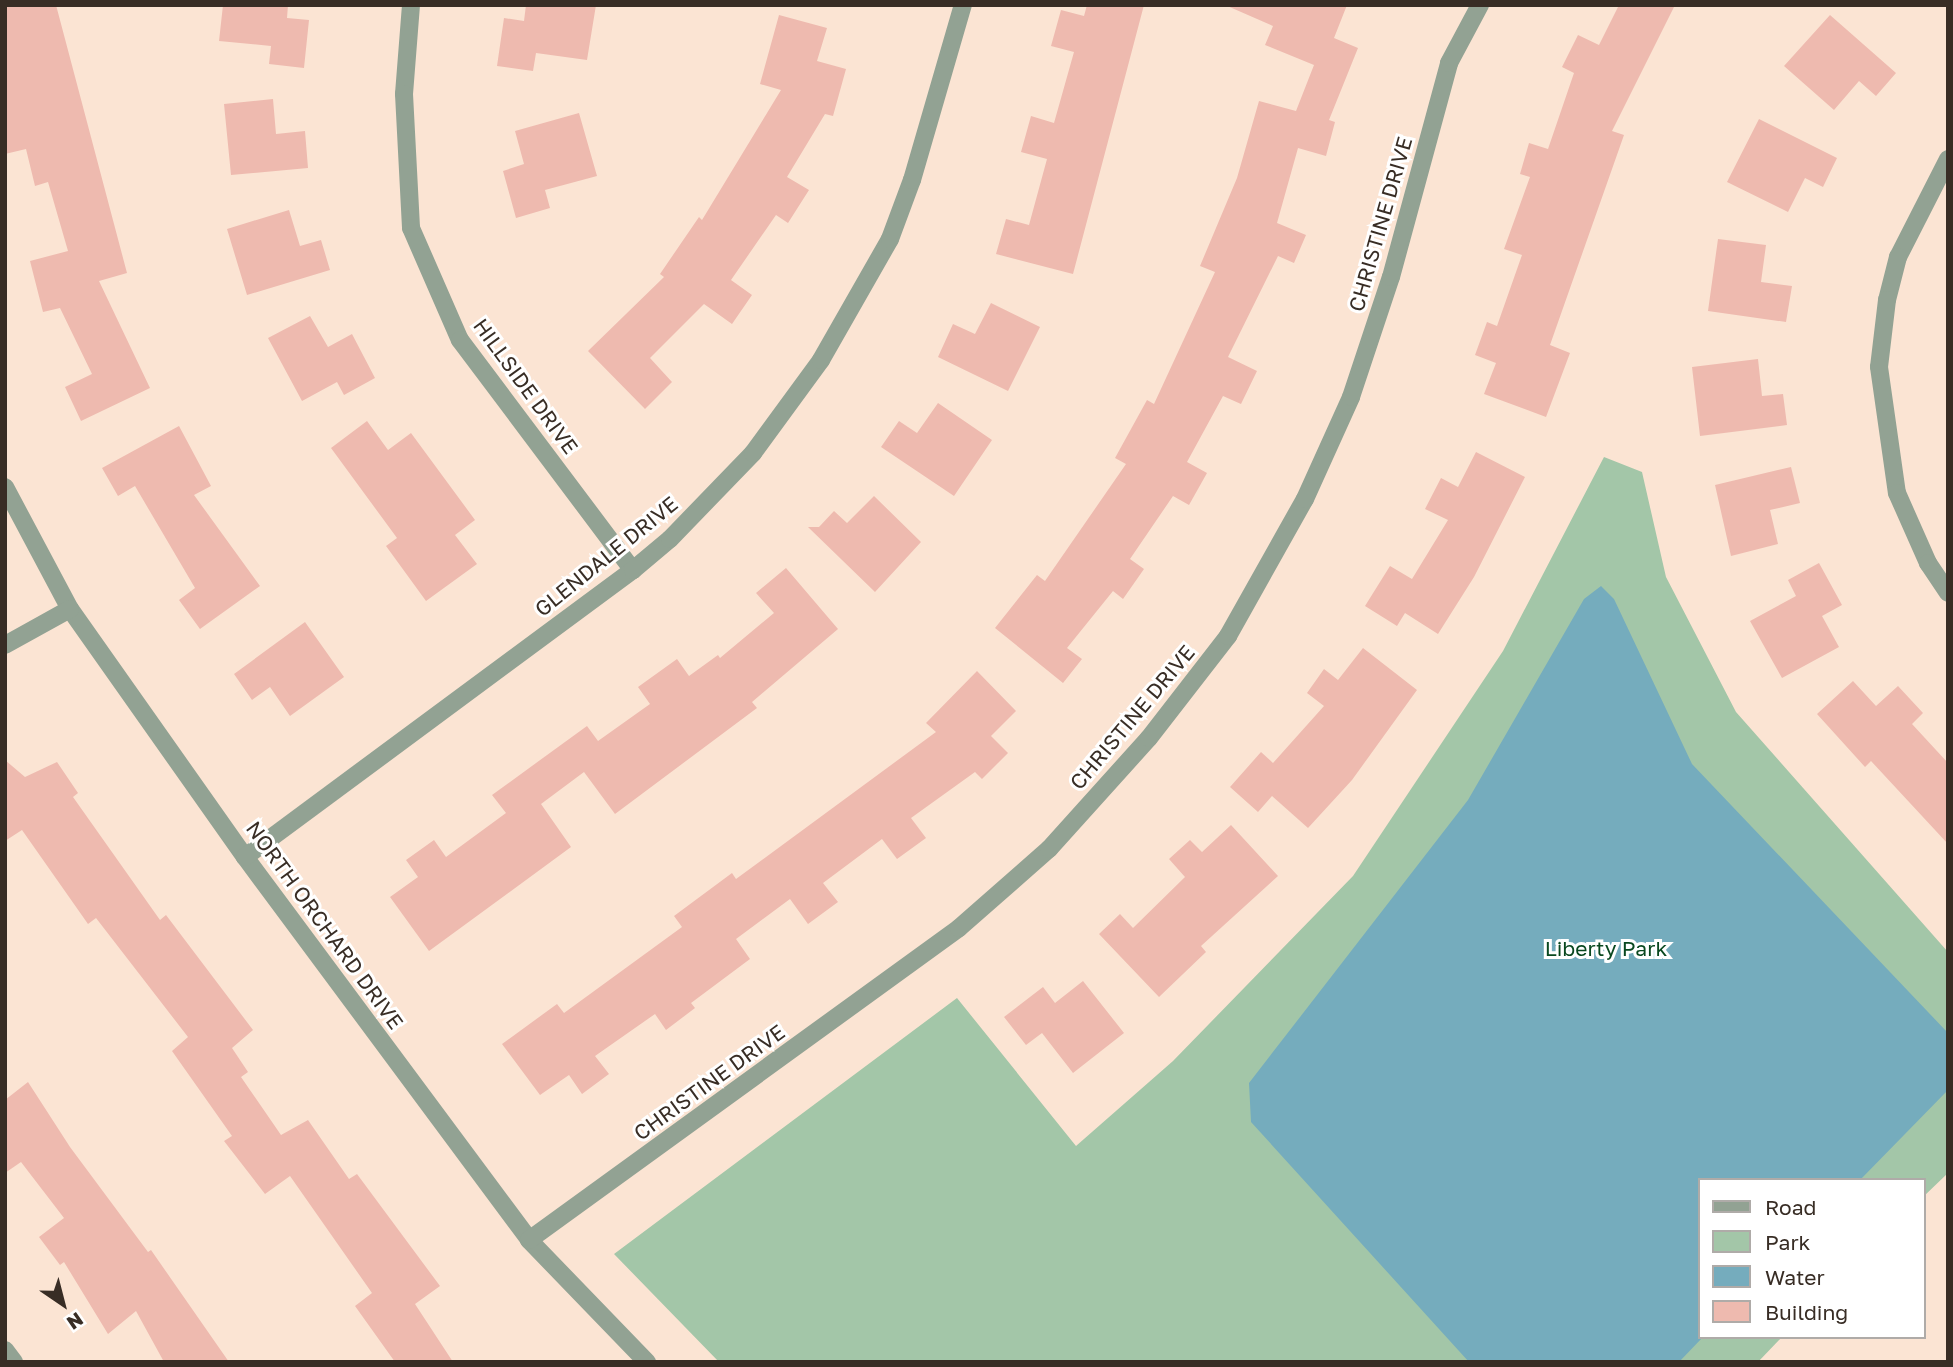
<!DOCTYPE html>
<style>
body{margin:0}
#map{position:relative;width:1953px;height:1367px;overflow:hidden;background:#fbe4d3;font-family:"Golos Text",sans-serif}
div>[style]{position:absolute}
.green>*{inset:0;background:#a3c6a8}
.water>*{inset:0;background:#75acbd}
.building>*{inset:0;background:#eebaaf}
.minor>*{height:18px;margin:-9px;padding:0 9px;transform-origin:9px;border-radius:9px;background:#92a293}
span{translate:-50% -50%;white-space:nowrap;text-align:center;line-height:1.15;-webkit-text-stroke:6px #fff;paint-order:stroke}
.street-label{font-size:21px;color:#382d25}
.park-label{font-size:21px;color:#09481f}
.frame{position:absolute;inset:0;border:7px solid #382d25;pointer-events:none}
.legend{position:absolute;left:1698px;top:1178px;width:228px;height:161px;box-sizing:border-box;background:#fff;border:2px solid #afaba8;margin:0;padding:9px 12px;list-style:none;font-size:21px;color:#382d25}
.legend li{display:flex;align-items:center;gap:14px;height:35px}
.legend b{width:35px;border:2px solid #afaba8}
.north{position:absolute;left:28px;top:1269px;width:70px;height:70px;-webkit-text-stroke:5px #fff;paint-order:stroke;rotate:145deg;font-size:19px;font-weight:700;line-height:28px;text-align:center;color:#382d25}
.north::after{content:'';display:block;margin:auto;width:24px;height:32px;background:#382d25;clip-path:polygon(50% 0,100% 100%,50% 72%,0 100%)}
</style>
<div id="map">
<div class="green">
<i style="clip-path:polygon(1604px 457px,1642px 472px,1666px 577px,1736px 712px,1948px 952px,1948px 1173px,1923px 1197px,1923px 1180px,1699px 1180px,1699px 1337px,1782px 1337px,1758px 1362px,719px 1362px,614px 1254px,957px 998px,1076px 1146px,1173px 1061px,1353px 876px,1503px 651px)"></i>
</div>
<div class="water">
<i style="clip-path:polygon(1601px 586px,1614px 599px,1692px 764px,1948px 1033px,1948px 1090px,1860px 1180px,1699px 1180px,1699px 1337px,1703px 1337px,1679px 1362px,1469px 1362px,1251px 1122px,1249px 1083px,1468px 800px,1584px 599px)"></i>
</div>
<div class="building">
<i style="clip-path:polygon(5px 5px,56px 5px,127px 273px,99px 281px,150px 388px,81px 421px,65px 387px,92px 374px,60px 308px,43px 312px,30px 261px,68px 251px,48px 182px,35px 186px,26px 149px,5px 154px)"></i>
<i style="clip-path:polygon(223px 5px,288px 5px,287px 18px,309px 20px,304px 68px,269px 64px,271px 46px,219px 41px)"></i>
<i style="clip-path:polygon(526px 5px,596px 5px,587px 60px,536px 53px,533px 71px,497px 66px,504px 18px,524px 21px)"></i>
<i style="clip-path:polygon(1087px 5px,1144px 5px,1073px 274px,996px 254px,1006px 219px,1029px 225px,1047px 159px,1021px 152px,1031px 116px,1054px 123px,1074px 52px,1051px 46px,1061px 10px,1084px 16px)"></i>
<i style="clip-path:polygon(1225px 5px,1347px 5px,1334px 38px,1358px 48px,1329px 120px,1335px 122px,1326px 156px,1298px 148px,1277px 223px,1306px 235px,1294px 263px,1278px 256px,1228px 357px,1257px 371px,1241px 404px,1223px 396px,1187px 462px,1207px 473px,1189px 505px,1173px 496px,1130px 559px,1144px 569px,1123px 599px,1113px 591px,1067px 648px,1082px 659px,1063px 683px,995px 628px,1037px 575px,1045px 581px,1126px 464px,1115px 458px,1147px 400px,1154px 404px,1215px 272px,1200px 266px,1237px 178px,1259px 101px,1296px 111px,1314px 65px,1265px 45px,1273px 26px)"></i>
<i style="clip-path:polygon(1619px 5px,1675px 5px,1612px 131px,1624px 135px,1550px 345px,1570px 353px,1546px 417px,1484px 394px,1496px 363px,1475px 355px,1487px 322px,1497px 326px,1522px 255px,1504px 249px,1530px 177px,1520px 174px,1529px 143px,1548px 149px,1574px 73px,1562px 67px,1578px 35px,1599px 45px)"></i>
<i style="clip-path:polygon(779px 15px,827px 28px,817px 61px,846px 69px,833px 116px,825px 114px,787px 177px,809px 190px,788px 223px,776px 215px,731px 280px,752px 295px,732px 324px,704px 304px,650px 358px,672px 382px,645px 409px,588px 351px,664px 277px,660px 274px,699px 217px,702px 220px,781px 90px,760px 84px)"></i>
<i style="clip-path:polygon(1830px 15px,1896px 73px,1876px 96px,1859px 81px,1834px 110px,1784px 66px)"></i>
<i style="clip-path:polygon(273px 99px,276px 134px,305px 131px,308px 168px,231px 175px,224px 104px)"></i>
<i style="clip-path:polygon(579px 113px,597px 176px,545px 190px,550px 208px,516px 218px,503px 171px,524px 164px,515px 131px)"></i>
<i style="clip-path:polygon(1759px 119px,1837px 158px,1823px 187px,1805px 178px,1788px 212px,1727px 182px)"></i>
<i style="clip-path:polygon(289px 210px,300px 246px,321px 240px,330px 270px,247px 295px,227px 229px)"></i>
<i style="clip-path:polygon(1718px 239px,1766px 245px,1761px 282px,1792px 286px,1786px 322px,1708px 311px)"></i>
<i style="clip-path:polygon(991px 303px,1040px 327px,1008px 391px,938px 357px,953px 324px,975px 334px)"></i>
<i style="clip-path:polygon(310px 316px,328px 347px,352px 334px,375px 378px,344px 395px,337px 382px,302px 401px,268px 338px)"></i>
<i style="clip-path:polygon(1758px 359px,1762px 396px,1783px 394px,1787px 425px,1700px 436px,1692px 367px)"></i>
<i style="clip-path:polygon(938px 403px,992px 440px,954px 496px,881px 447px,899px 421px,917px 433px)"></i>
<i style="clip-path:polygon(367px 421px,388px 450px,411px 433px,475px 520px,455px 535px,477px 564px,426px 601px,386px 546px,397px 538px,331px 448px)"></i>
<i style="clip-path:polygon(179px 426px,211px 486px,194px 495px,260px 586px,200px 629px,179px 600px,195px 588px,135px 486px,118px 496px,102px 468px)"></i>
<i style="clip-path:polygon(1476px 452px,1525px 477px,1474px 577px,1438px 634px,1405px 613px,1397px 626px,1365px 606px,1390px 566px,1412px 579px,1448px 520px,1425px 509px,1441px 478px,1458px 487px)"></i>
<i style="clip-path:polygon(1791px 467px,1800px 503px,1770px 510px,1778px 544px,1731px 556px,1715px 485px)"></i>
<i style="clip-path:polygon(874px 496px,921px 542px,875px 592px,808px 527px,819px 527px,834px 511px,847px 523px)"></i>
<i style="clip-path:polygon(1819px 563px,1842px 605px,1822px 616px,1839px 647px,1782px 678px,1750px 621px,1796px 596px,1788px 580px)"></i>
<i style="clip-path:polygon(786px 568px,838px 629px,752px 702px,757px 708px,615px 814px,584px 772px,541px 804px,571px 847px,429px 951px,390px 897px,418px 877px,406px 860px,434px 840px,446px 857px,506px 813px,492px 795px,587px 726px,598px 741px,650px 704px,638px 687px,677px 659px,689px 676px,718px 655px,720px 658px,774px 613px,756px 593px)"></i>
<i style="clip-path:polygon(305px 622px,344px 677px,290px 716px,270px 687px,252px 700px,234px 674px)"></i>
<i style="clip-path:polygon(1363px 648px,1417px 690px,1352px 780px,1308px 828px,1272px 796px,1258px 812px,1230px 787px,1261px 752px,1273px 763px,1324px 706px,1307px 693px,1324px 669px,1338px 680px)"></i>
<i style="clip-path:polygon(977px 671px,1016px 711px,991px 736px,1008px 753px,982px 779px,975px 772px,911px 818px,926px 838px,897px 859px,882px 839px,823px 883px,838px 902px,808px 924px,790px 899px,736px 939px,750px 959px,691px 1003px,695px 1008px,666px 1030px,655px 1014px,595px 1056px,609px 1074px,582px 1094px,569px 1075px,540px 1095px,502px 1044px,557px 1004px,564px 1013px,682px 927px,674px 916px,732px 873px,736px 879px,936px 732px,926px 723px)"></i>
<i style="clip-path:polygon(1853px 681px,1876px 706px,1898px 686px,1923px 713px,1912px 724px,1948px 763px,1948px 844px,1871px 761px,1865px 767px,1817px 714px)"></i>
<i style="clip-path:polygon(5px 760px,25px 777px,57px 762px,78px 793px,73px 797px,160px 920px,166px 915px,253px 1030px,232px 1048px,248px 1072px,241px 1077px,281px 1135px,308px 1120px,349px 1179px,357px 1174px,440px 1286px,415px 1304px,453px 1362px,395px 1362px,355px 1306px,372px 1293px,290px 1176px,265px 1194px,224px 1141px,232px 1136px,172px 1051px,188px 1037px,96px 918px,88px 924px,22px 830px,5px 841px)"></i>
<i style="clip-path:polygon(1231px 825px,1278px 876px,1201px 946px,1206px 952px,1159px 997px,1099px 934px,1120px 914px,1133px 928px,1185px 877px,1169px 859px,1190px 840px,1202px 852px)"></i>
<i style="clip-path:polygon(1083px 981px,1124px 1033px,1073px 1073px,1042px 1033px,1026px 1045px,1004px 1017px,1043px 987px,1055px 1003px)"></i>
<i style="clip-path:polygon(28px 1082px,70px 1147px,148px 1252px,151px 1250px,229px 1362px,164px 1362px,136px 1311px,108px 1334px,64px 1262px,60px 1265px,39px 1237px,64px 1218px,21px 1162px,5px 1173px,5px 1100px)"></i>
</div>
<div class="minor">
<i style="left:411px;top:5px;width:89px;rotate:94.5deg"></i>
<i style="left:404px;top:94px;width:134px;rotate:87deg"></i>
<i style="left:411px;top:228px;width:122px;rotate:66.4deg"></i>
<i style="left:460px;top:340px;width:288px;rotate:53.1deg"></i>
<i style="left:1948px;top:159px;width:110px;rotate:117deg"></i>
<i style="left:1898px;top:257px;width:44px;rotate:104.3deg"></i>
<i style="left:1887px;top:300px;width:67px;rotate:96.8deg"></i>
<i style="left:1879px;top:367px;width:127px;rotate:81.9deg"></i>
<i style="left:1897px;top:493px;width:77px;rotate:66.1deg"></i>
<i style="left:1928px;top:563px;width:36px;rotate:56deg"></i>
<i style="left:5px;top:487px;width:138px;rotate:62deg"></i>
<i style="left:70px;top:609px;width:304px;rotate:54.8deg"></i>
<i style="left:245px;top:857px;width:477px;rotate:53.4deg"></i>
<i style="left:529px;top:1240px;width:170px;rotate:46deg"></i>
<i style="left:5px;top:645px;width:74px;rotate:-29deg"></i>
<i style="left:245px;top:857px;width:483px;rotate:-36.5deg"></i>
<i style="left:633px;top:570px;width:48px;rotate:-40deg"></i>
<i style="left:670px;top:539px;width:120px;rotate:-46deg"></i>
<i style="left:753px;top:453px;width:115px;rotate:-53.8deg"></i>
<i style="left:821px;top:360px;width:139px;rotate:-60.3deg"></i>
<i style="left:890px;top:239px;width:63px;rotate:-69.6deg"></i>
<i style="left:912px;top:180px;width:182px;rotate:-73.8deg"></i>
<i style="left:529px;top:1240px;width:531px;rotate:-35.96deg"></i>
<i style="left:959px;top:928px;width:120px;rotate:-41.3deg"></i>
<i style="left:1049px;top:849px;width:149px;rotate:-48deg"></i>
<i style="left:1149px;top:738px;width:129px;rotate:-52.2deg"></i>
<i style="left:1228px;top:636px;width:157px;rotate:-60.7deg"></i>
<i style="left:1305px;top:499px;width:112px;rotate:-65.7deg"></i>
<i style="left:1351px;top:397px;width:126px;rotate:-71.6deg"></i>
<i style="left:1391px;top:277px;width:222px;rotate:-74.8deg"></i>
<i style="left:1449px;top:63px;width:66px;rotate:-61.9deg"></i>
<i style="left:5px;top:1350px;width:15px;rotate:53deg"></i>
</div>
<div class="street-label">
<span style="left:1380px;top:224px;rotate:-74deg">CHRISTINE DRIVE</span>
<span style="left:526px;top:386px;rotate:54deg">HILLSIDE DRIVE</span>
<span style="left:606px;top:556px;rotate:-39deg">GLENDALE DRIVE</span>
<span style="left:1132px;top:717px;rotate:-50deg">CHRISTINE DRIVE</span>
<span style="left:325px;top:925px;rotate:54deg">NORTH ORCHARD DRIVE</span>
<span style="left:709px;top:1082px;rotate:-36deg">CHRISTINE DRIVE</span>
</div>
<div class="park-label">
<span style="left:1606px;top:948px">Liberty Park</span>
</div>
<div class="frame"></div>
<ul class="legend">
<li><b style="height:9px;background:#92a293"></b>Road</li>
<li><b style="height:19px;background:#a3c6a8"></b>Park</li>
<li><b style="height:19px;background:#75acbd"></b>Water</li>
<li><b style="height:19px;background:#eebaaf"></b>Building</li>
</ul>
<div class="north">N</div>
</div>
